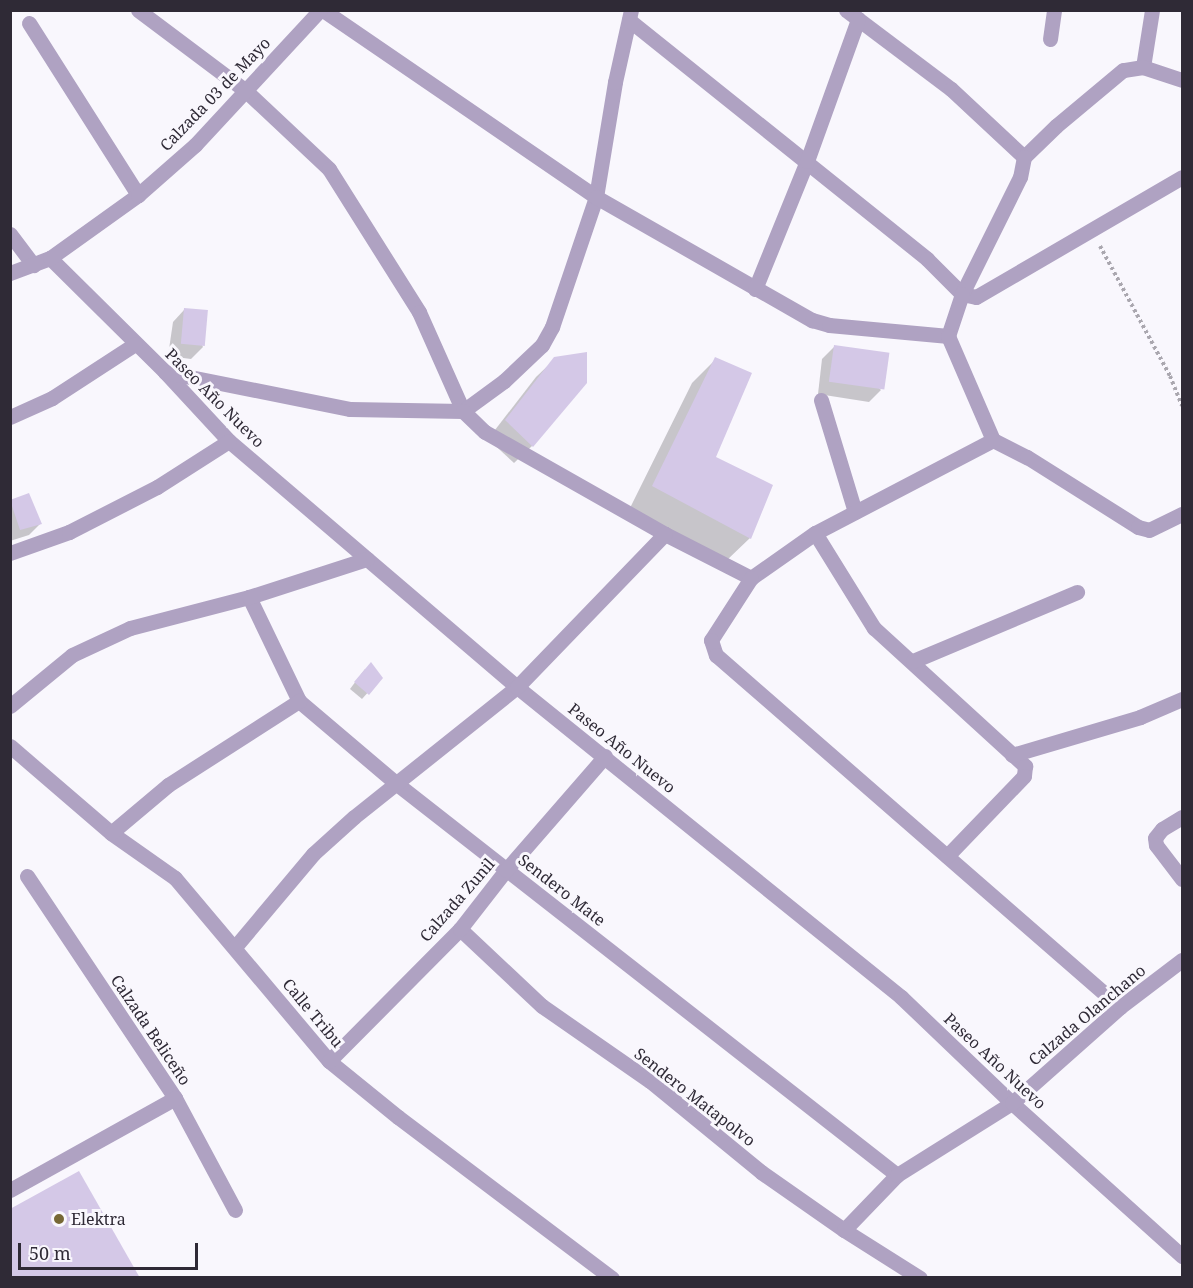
<!DOCTYPE html>
<meta charset="utf-8">
<style>
body{margin:0}
#map{position:relative;width:1193px;height:1288px;overflow:hidden;background:#f9f7fd;font-family:"Noto Serif",serif}
div>[style]{position:absolute}
.shadow>*{inset:0;background:#0003}
.building>*{inset:0;background:#d4c8e7;transform-origin:0 0}
.path>*{height:4px;margin-top:-2px;transform-origin:0;background:repeating-linear-gradient(90deg,#aaa7af 0 3px,transparent 0 6px)}
.minor>*{height:15px;margin:-7.5px;padding:0 7.5px;transform-origin:7.5px;border-radius:7.5px;background:#afa2c2}
.dots>*{width:16px;height:16px;translate:-50% -50%;box-sizing:border-box;border:3px solid #f9f7fd;border-radius:50%}
span{translate:-50% -50%;white-space:nowrap;text-align:center;line-height:1.15;-webkit-text-stroke:6px #f9f7fd;paint-order:stroke}
.street-label{font-size:16px;color:#2f2a36}
.poi-label{font-size:16px;color:#2f2a36}
.left{translate:0 -50%;text-align:left}
.frame{position:absolute;inset:0;border:12px solid #2f2a36;pointer-events:none}
.scale{position:absolute;left:18px;top:1243px;width:180px;height:27px;box-sizing:border-box;border:3px solid #2f2a36;border-top:0;padding-left:8px;font-size:18px;line-height:21px;white-space:nowrap;color:#2f2a36;-webkit-text-stroke:4px #f9f7fd;paint-order:stroke}
</style>
<div id="map">
<div class="shadow">
<i style="clip-path:polygon(184px 310px,203px 347px,191px 359px,168px 356px,173px 322px)"></i>
<i style="clip-path:polygon(834px 347px,881px 390px,869px 402px,818px 394px,822px 359px)"></i>
<i style="clip-path:polygon(555px 359px,532px 446px,514px 463px,488px 439px,536px 377px)"></i>
<i style="clip-path:polygon(716px 359px,714px 458px,750px 538px,726px 561px,629px 510px,692px 383px)"></i>
<i style="clip-path:polygon(11px 502px,41px 523px,29px 535px,10px 541px)"></i>
<i style="clip-path:polygon(365px 669px,381px 678px,362px 699px,350px 689px)"></i>
</div>
<div class="building">
<i style="left:184px;top:308px;width:24px;height:36px;rotate:5deg"></i>
<i style="left:834px;top:345px;width:56px;height:37px;rotate:8deg"></i>
<i style="clip-path:polygon(587px 352px,587px 383px,533px 447px,505px 420px,554px 357px)"></i>
<i style="clip-path:polygon(715px 357px,752px 373px,716px 457px,773px 485px,751px 539px,652px 486px)"></i>
<i style="clip-path:polygon(29px 493px,42px 524px,20px 530px,10px 500px)"></i>
<i style="clip-path:polygon(371px 662px,383px 678px,369px 695px,354px 682px)"></i>
<i style="clip-path:polygon(79px 1171px,140px 1278px,10px 1278px,10px 1209px)"></i>
</div>
<div class="path">
<i style="left:1100px;top:246px;width:148px;rotate:61.7deg"></i>
<i style="left:1170px;top:376px;width:32px;rotate:68deg"></i>
</div>
<div class="minor">
<i style="left:138px;top:10px;width:135px;rotate:36.9deg"></i>
<i style="left:246px;top:91px;width:114px;rotate:43.2deg"></i>
<i style="left:329px;top:169px;width:169px;rotate:57.8deg"></i>
<i style="left:419px;top:312px;width:108px;rotate:66deg"></i>
<i style="left:463px;top:411px;width:51px;rotate:-36.2deg"></i>
<i style="left:504px;top:381px;width:52px;rotate:-43.5deg"></i>
<i style="left:542px;top:345px;width:21px;rotate:-61deg"></i>
<i style="left:552px;top:327px;width:137px;rotate:-71.3deg"></i>
<i style="left:596px;top:197px;width:117px;rotate:-80.6deg"></i>
<i style="left:615px;top:82px;width:74px;rotate:-77.5deg"></i>
<i style="left:323px;top:10px;width:331px;rotate:34.4deg"></i>
<i style="left:596px;top:197px;width:249px;rotate:29.7deg"></i>
<i style="left:812px;top:320px;width:18px;rotate:16deg"></i>
<i style="left:829px;top:325px;width:120px;rotate:5.3deg"></i>
<i style="left:846px;top:10px;width:131px;rotate:37deg"></i>
<i style="left:951px;top:89px;width:100px;rotate:43deg"></i>
<i style="left:629px;top:20px;width:382px;rotate:38.7deg"></i>
<i style="left:927px;top:259px;width:49px;rotate:45deg"></i>
<i style="left:962px;top:294px;width:14px;rotate:12deg"></i>
<i style="left:976px;top:297px;width:238px;rotate:-30.2deg"></i>
<i style="left:29px;top:23px;width:204px;rotate:57.6deg"></i>
<i style="left:1050px;top:39px;width:29px;rotate:-82deg"></i>
<i style="left:1143px;top:67px;width:58px;rotate:-81deg"></i>
<i style="left:1182px;top:80px;width:41px;rotate:-161.6deg"></i>
<i style="left:1143px;top:67px;width:20px;rotate:171deg"></i>
<i style="left:1123px;top:70px;width:87px;rotate:140.1deg"></i>
<i style="left:1056px;top:126px;width:45px;rotate:135.9deg"></i>
<i style="left:1024px;top:157px;width:20px;rotate:101deg"></i>
<i style="left:1020px;top:177px;width:131px;rotate:116.4deg"></i>
<i style="left:962px;top:294px;width:44px;rotate:108.4deg"></i>
<i style="left:948px;top:336px;width:113px;rotate:66.6deg"></i>
<i style="left:993px;top:440px;width:38px;rotate:27deg"></i>
<i style="left:1027px;top:457px;width:131px;rotate:32.2deg"></i>
<i style="left:1138px;top:527px;width:11px;rotate:15deg"></i>
<i style="left:1149px;top:530px;width:37px;rotate:-26deg"></i>
<i style="left:10px;top:234px;width:39px;rotate:53deg"></i>
<i style="left:50px;top:258px;width:162px;rotate:44.7deg"></i>
<i style="left:165px;top:372px;width:94px;rotate:47.2deg"></i>
<i style="left:229px;top:441px;width:379px;rotate:40.5deg"></i>
<i style="left:517px;top:687px;width:494px;rotate:38.9deg"></i>
<i style="left:901px;top:997px;width:153px;rotate:43.7deg"></i>
<i style="left:1012px;top:1103px;width:229px;rotate:42deg"></i>
<i style="left:10px;top:273px;width:43px;rotate:-20.6deg"></i>
<i style="left:50px;top:258px;width:108px;rotate:-35.6deg"></i>
<i style="left:138px;top:195px;width:76px;rotate:-41.3deg"></i>
<i style="left:195px;top:145px;width:184px;rotate:-47.2deg"></i>
<i style="left:755px;top:289px;width:138px;rotate:-67.9deg"></i>
<i style="left:807px;top:161px;width:151px;rotate:-70.2deg"></i>
<i style="left:165px;top:372px;width:189px;rotate:11.3deg"></i>
<i style="left:350px;top:409px;width:113px;rotate:1deg"></i>
<i style="left:463px;top:411px;width:30px;rotate:44deg"></i>
<i style="left:485px;top:432px;width:207px;rotate:29.5deg"></i>
<i style="left:665px;top:534px;width:97px;rotate:27.1deg"></i>
<i style="left:821px;top:400px;width:117px;rotate:73.1deg"></i>
<i style="left:10px;top:417px;width:46px;rotate:-24.3deg"></i>
<i style="left:52px;top:398px;width:99px;rotate:-33deg"></i>
<i style="left:993px;top:440px;width:201px;rotate:152.4deg"></i>
<i style="left:815px;top:533px;width:78px;rotate:144.9deg"></i>
<i style="left:751px;top:578px;width:74px;rotate:122.8deg"></i>
<i style="left:711px;top:640px;width:16px;rotate:72deg"></i>
<i style="left:716px;top:655px;width:536px;rotate:41.07deg"></i>
<i style="left:815px;top:533px;width:112px;rotate:58.2deg"></i>
<i style="left:874px;top:628px;width:205px;rotate:42.4deg"></i>
<i style="left:1025px;top:766px;width:10px;rotate:96deg"></i>
<i style="left:1024px;top:776px;width:111px;rotate:133.9deg"></i>
<i style="left:10px;top:553px;width:63px;rotate:-19.6deg"></i>
<i style="left:69px;top:532px;width:99px;rotate:-27.1deg"></i>
<i style="left:157px;top:487px;width:85px;rotate:-32.6deg"></i>
<i style="left:249px;top:597px;width:115px;rotate:64.3deg"></i>
<i style="left:299px;top:701px;width:128px;rotate:40.3deg"></i>
<i style="left:397px;top:784px;width:635px;rotate:38.03deg"></i>
<i style="left:913px;top:661px;width:178px;rotate:-22.8deg"></i>
<i style="left:10px;top:706px;width:80px;rotate:-39.4deg"></i>
<i style="left:72px;top:655px;width:64px;rotate:-25deg"></i>
<i style="left:130px;top:628px;width:123px;rotate:-14.6deg"></i>
<i style="left:249px;top:597px;width:124px;rotate:-17.9deg"></i>
<i style="left:10px;top:746px;width:133px;rotate:40.7deg"></i>
<i style="left:111px;top:833px;width:78px;rotate:35.1deg"></i>
<i style="left:175px;top:878px;width:239px;rotate:49.9deg"></i>
<i style="left:329px;top:1061px;width:89px;rotate:39.1deg"></i>
<i style="left:398px;top:1117px;width:268px;rotate:37deg"></i>
<i style="left:1012px;top:755px;width:134px;rotate:-16.5deg"></i>
<i style="left:1140px;top:717px;width:46px;rotate:-23.2deg"></i>
<i style="left:1182px;top:817px;width:23px;rotate:149deg"></i>
<i style="left:1162px;top:829px;width:11px;rotate:128deg"></i>
<i style="left:1155px;top:838px;width:7px;rotate:82deg"></i>
<i style="left:1156px;top:845px;width:43px;rotate:52.6deg"></i>
<i style="left:111px;top:833px;width:75px;rotate:-40.1deg"></i>
<i style="left:168px;top:785px;width:156px;rotate:-32.7deg"></i>
<i style="left:27px;top:876px;width:267px;rotate:56.3deg"></i>
<i style="left:175px;top:1098px;width:127px;rotate:61.8deg"></i>
<i style="left:460px;top:929px;width:112px;rotate:43.2deg"></i>
<i style="left:542px;top:1006px;width:131px;rotate:34.8deg"></i>
<i style="left:650px;top:1081px;width:144px;rotate:39.3deg"></i>
<i style="left:761px;top:1172px;width:101px;rotate:34.9deg"></i>
<i style="left:844px;top:1230px;width:90px;rotate:32.3deg"></i>
<i style="left:235px;top:947px;width:121px;rotate:-50deg"></i>
<i style="left:313px;top:854px;width:55px;rotate:-42.1deg"></i>
<i style="left:354px;top:817px;width:208px;rotate:-38.6deg"></i>
<i style="left:517px;top:687px;width:213px;rotate:-46deg"></i>
<i style="left:329px;top:1061px;width:186px;rotate:-45.2deg"></i>
<i style="left:460px;top:929px;width:75px;rotate:-52.1deg"></i>
<i style="left:506px;top:870px;width:151px;rotate:-49deg"></i>
<i style="left:10px;top:1190px;width:189px;rotate:-29.1deg"></i>
<i style="left:844px;top:1230px;width:76px;rotate:-46.1deg"></i>
<i style="left:897px;top:1175px;width:136px;rotate:-32.1deg"></i>
<i style="left:1012px;top:1103px;width:144px;rotate:-41.6deg"></i>
<i style="left:1120px;top:1007px;width:78px;rotate:-37.2deg"></i>
</div>
<div class="dots">
<i style="left:59px;top:1219px;background:#776836"></i>
</div>
<div class="street-label">
<span style="left:215px;top:94px;rotate:-46deg">Calzada 03 de Mayo</span>
<span style="left:215px;top:398px;rotate:45deg">Paseo Año Nuevo</span>
<span style="left:622px;top:748px;rotate:39deg">Paseo Año Nuevo</span>
<span style="left:562px;top:890px;rotate:38deg">Sendero Mate</span>
<span style="left:457px;top:900px;rotate:-49deg">Calzada Zunil</span>
<span style="left:313px;top:1013px;rotate:50deg">Calle Tribu</span>
<span style="left:1087px;top:1015px;rotate:-40deg">Calzada Olanchano</span>
<span style="left:151px;top:1030px;rotate:56deg">Calzada Beliceño</span>
<span style="left:995px;top:1061px;rotate:43deg">Paseo Año Nuevo</span>
<span style="left:695px;top:1097px;rotate:38deg">Sendero Matapolvo</span>
</div>
<div class="poi-label">
<span class="left" style="left:71px;top:1219px">Elektra</span>
</div>
<div class="frame"></div>
<div class="scale">50 m</div>
</div>
